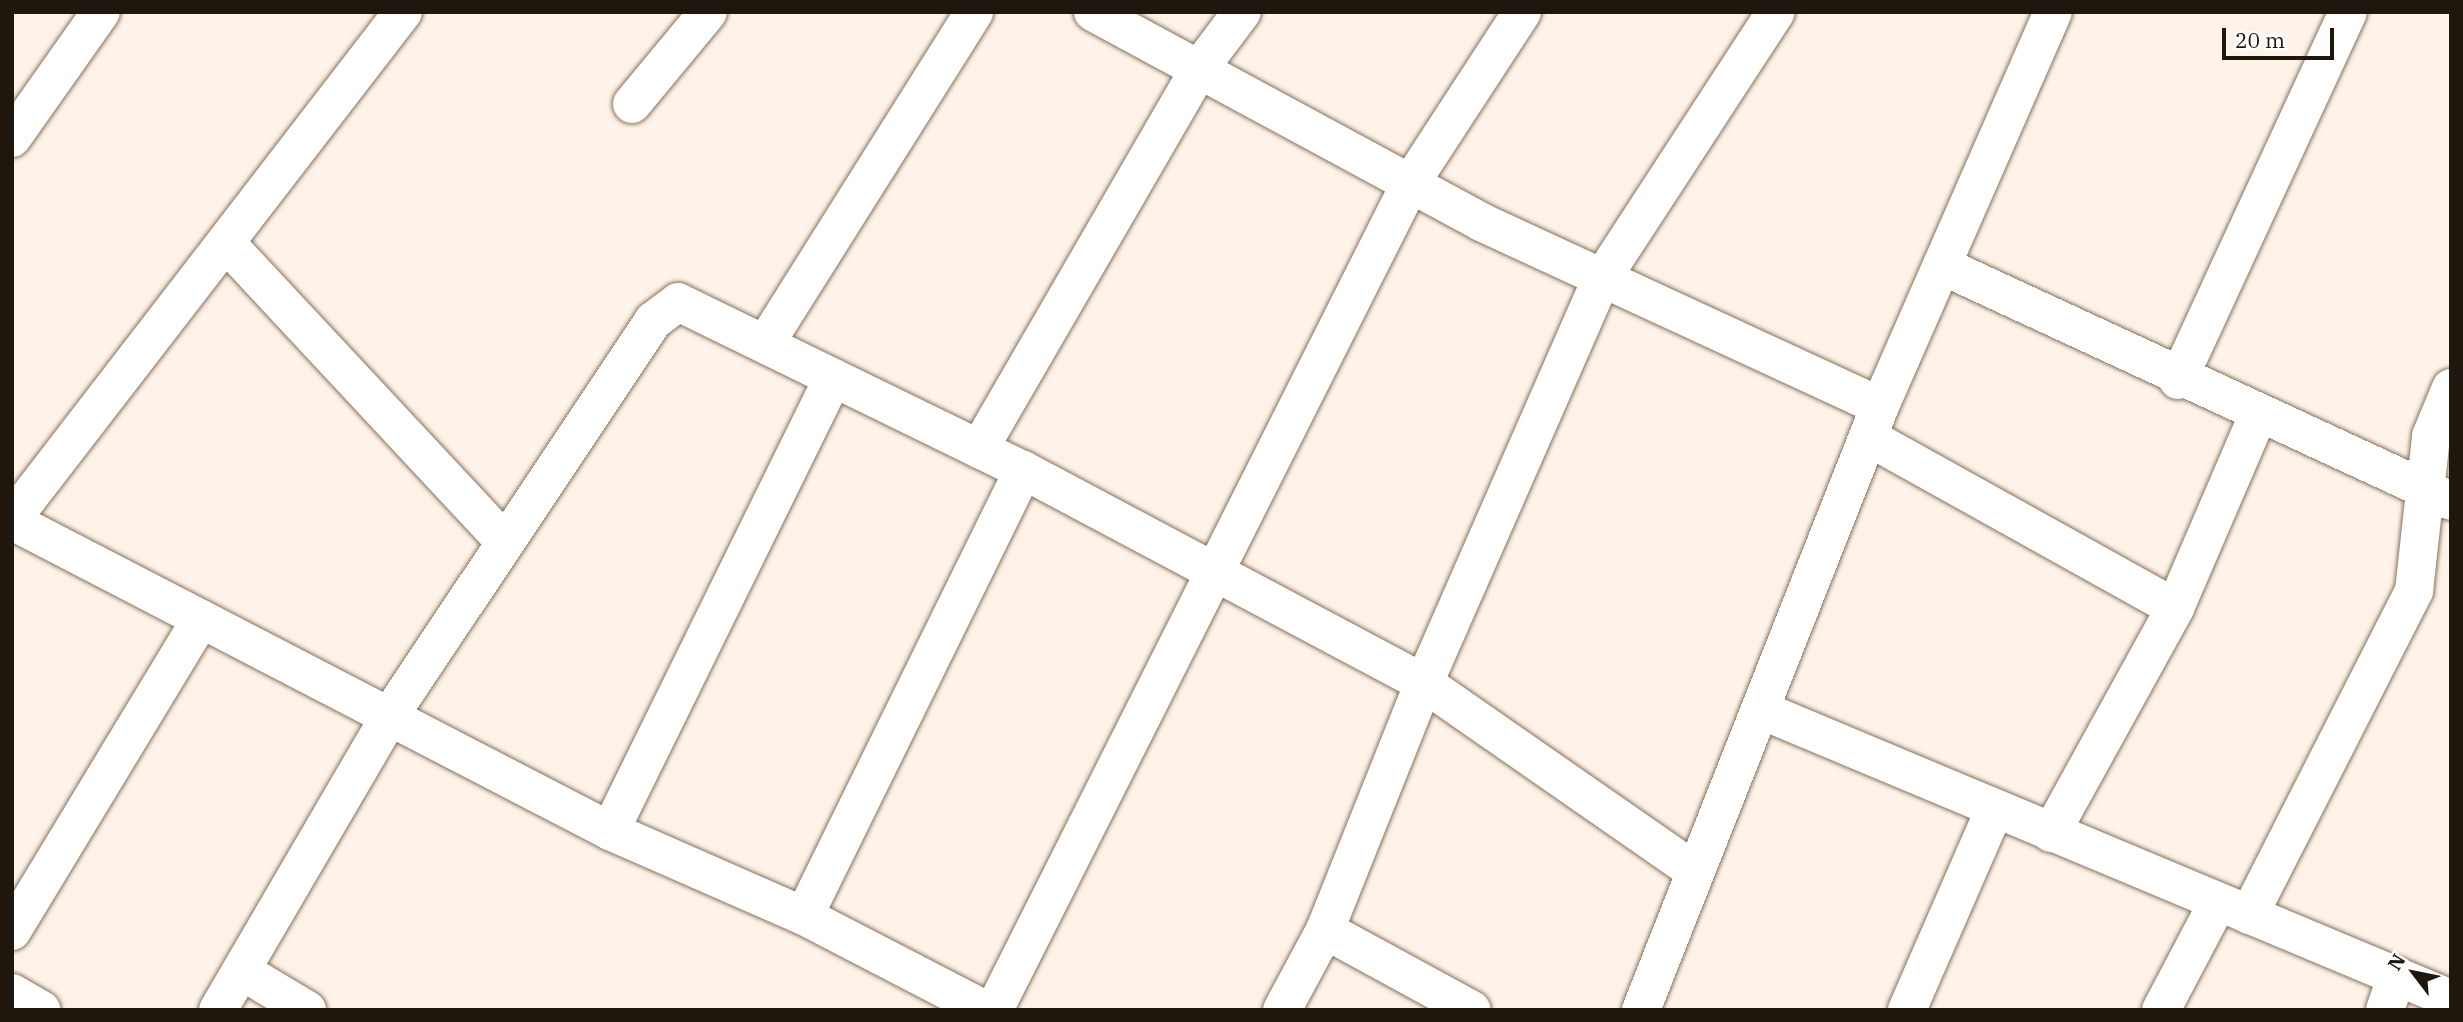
<!DOCTYPE html>
<style>
body{margin:0}
#map{position:relative;width:2463px;height:1022px;overflow:hidden;background:#fef3e9;font-family:"IBM Plex Serif",serif}
div>[style]{position:absolute}
.roads{filter:drop-shadow(0 0 2px #87705a) drop-shadow(0 0 2px #87705a)}
.minor>*{height:38px;margin:-19px;padding:0 19px;transform-origin:19px;border-radius:19px;background:#fff}
.highway>*{height:38px;margin:-19px;padding:0 19px;transform-origin:19px;border-radius:19px;background:#fff}
span{translate:-50% -50%;white-space:nowrap;text-align:center;line-height:1.15;-webkit-text-stroke:5px #fff;paint-order:stroke}
.frame{position:absolute;inset:0;border:14px solid #1f160d;pointer-events:none}
.north{position:absolute;left:2379px;top:938px;width:70px;height:70px;-webkit-text-stroke:5px #fff;paint-order:stroke;rotate:302deg;font-size:19px;font-weight:700;line-height:28px;text-align:center;color:#1f160d}
.north::after{content:'';display:block;margin:auto;width:24px;height:32px;background:#1f160d;clip-path:polygon(50% 0,100% 100%,50% 72%,0 100%)}
.scale{position:absolute;left:2222px;top:28px;width:112px;height:32px;box-sizing:border-box;border:4px solid #1f160d;border-top:0;padding-left:9px;font-size:21px;line-height:24px;white-space:nowrap;color:#1f160d;-webkit-text-stroke:5px #fff;paint-order:stroke}
</style>
<div id="map">
<div class="roads">
<div class="minor">
<i style="left:1093px;top:12px;width:441px;rotate:28.4deg"></i>
<i style="left:1481px;top:222px;width:439px;rotate:24.8deg"></i>
<i style="left:632px;top:104px;width:119px;rotate:-50.4deg"></i>
<i style="left:12px;top:138px;width:154px;rotate:-54.8deg"></i>
<i style="left:227px;top:244px;width:408px;rotate:47deg"></i>
<i style="left:1945px;top:267px;width:557px;rotate:24.82deg"></i>
<i style="left:767px;top:341px;width:389px;rotate:-57.8deg"></i>
<i style="left:2178px;top:380px;width:405px;rotate:-65.2deg"></i>
<i style="left:1868px;top:437px;width:351px;rotate:29.1deg"></i>
<i style="left:979px;top:449px;width:439px;rotate:-59.9deg"></i>
<i style="left:1199px;top:69px;width:71px;rotate:-53deg"></i>
<i style="left:12px;top:519px;width:640px;rotate:-52.36deg"></i>
<i style="left:12px;top:521px;width:674px;rotate:27.4deg"></i>
<i style="left:610px;top:831px;width:212px;rotate:23.7deg"></i>
<i style="left:804px;top:916px;width:204px;rotate:27.4deg"></i>
<i style="left:1761px;top:710px;width:748px;rotate:22.73deg"></i>
<i style="left:610px;top:831px;width:505px;rotate:-63.79deg"></i>
<i style="left:2051px;top:833px;width:257px;rotate:-61.1deg"></i>
<i style="left:2175px;top:608px;width:212px;rotate:-66.7deg"></i>
<i style="left:2249px;top:915px;width:364px;rotate:-63deg"></i>
<i style="left:2414px;top:591px;width:156px;rotate:-83.7deg"></i>
<i style="left:2431px;top:436px;width:52px;rotate:-67.4deg"></i>
<i style="left:804px;top:916px;width:497px;rotate:-63.8deg"></i>
<i style="left:1325px;top:930px;width:167px;rotate:28.6deg"></i>
<i style="left:12px;top:931px;width:363px;rotate:-58.8deg"></i>
<i style="left:242px;top:971px;width:76px;rotate:31deg"></i>
<i style="left:218px;top:1010px;width:339px;rotate:-59.7deg"></i>
<i style="left:389px;top:717px;width:476px;rotate:-56.3deg"></i>
<i style="left:653px;top:321px;width:31px;rotate:-37deg"></i>
<i style="left:678px;top:302px;width:384px;rotate:26deg"></i>
<i style="left:1023px;top:470px;width:454px;rotate:28deg"></i>
<i style="left:1424px;top:683px;width:329px;rotate:34.8deg"></i>
<i style="left:994px;top:1010px;width:925px;rotate:-63.27deg"></i>
<i style="left:1410px;top:184px;width:205px;rotate:-56.9deg"></i>
<i style="left:1282px;top:1010px;width:91px;rotate:-61.7deg"></i>
<i style="left:1325px;top:930px;width:266px;rotate:-68.2deg"></i>
<i style="left:1424px;top:683px;width:440px;rotate:-66.3deg"></i>
<i style="left:1601px;top:280px;width:320px;rotate:-56.9deg"></i>
<i style="left:1641px;top:1010px;width:650px;rotate:-68.41deg"></i>
<i style="left:1880px;top:406px;width:430px;rotate:-66.3deg"></i>
<i style="left:1907px;top:1010px;width:219px;rotate:-66.4deg"></i>
<i style="left:2161px;top:1010px;width:122px;rotate:-62.2deg"></i>
<i style="left:2385px;top:1010px;width:36px;rotate:-71deg"></i>
</div>
<div class="highway">
<i style="left:12px;top:993px;width:34px;rotate:30deg"></i>
</div>
</div>
<div class="frame"></div>
<div class="north">N</div>
<div class="scale">20 m</div>
</div>
